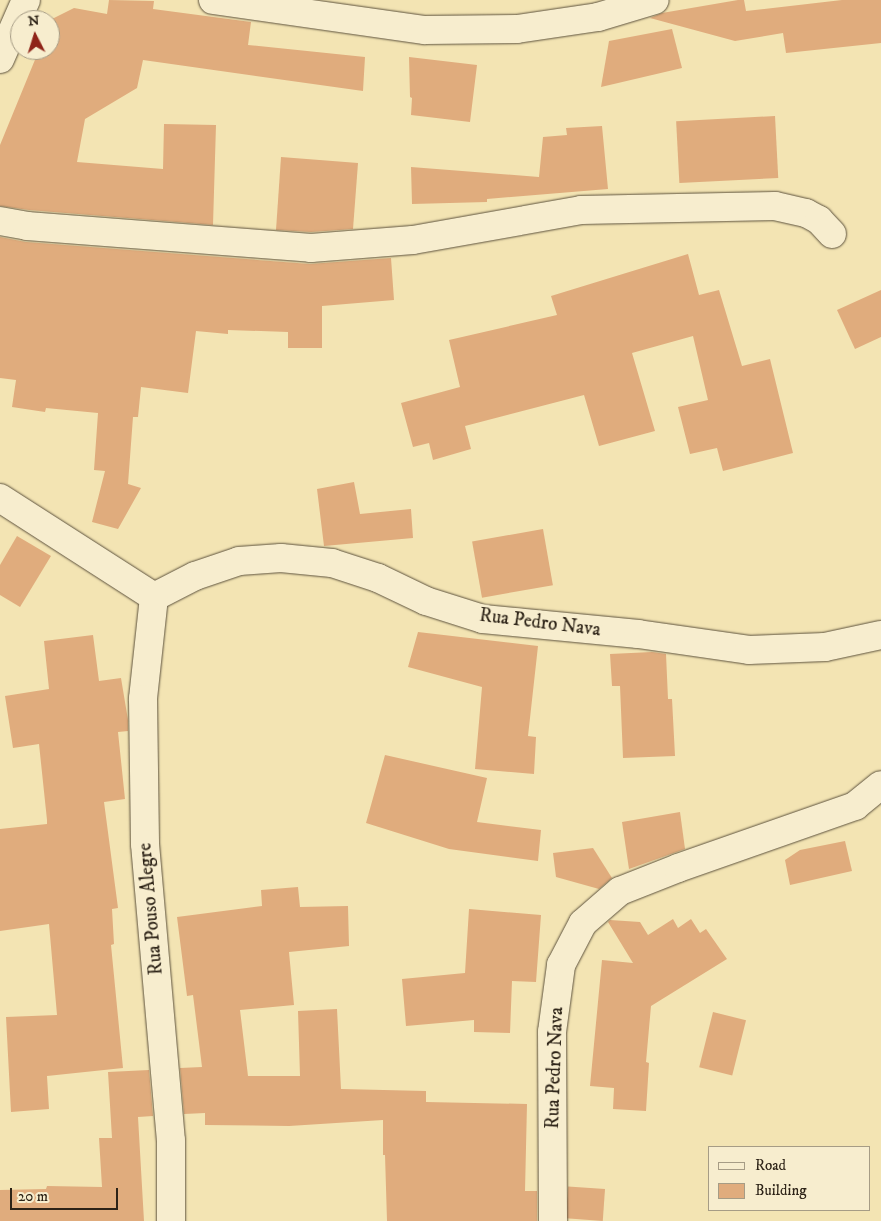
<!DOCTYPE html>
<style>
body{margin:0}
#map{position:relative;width:881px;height:1221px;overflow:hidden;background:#f3e4b3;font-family:"IM FELL DW Pica",serif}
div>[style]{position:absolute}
.building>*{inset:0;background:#e0ac7d;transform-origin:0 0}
.roads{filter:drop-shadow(0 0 1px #5e533e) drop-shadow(0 0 1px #5e533e)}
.minor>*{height:28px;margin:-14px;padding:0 14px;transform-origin:14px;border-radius:14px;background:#f7edce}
span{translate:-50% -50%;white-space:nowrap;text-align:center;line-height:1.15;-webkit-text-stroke:5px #f7edce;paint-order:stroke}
.street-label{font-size:19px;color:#2d2317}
.legend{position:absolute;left:708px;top:1146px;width:162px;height:65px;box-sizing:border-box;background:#f7edce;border:1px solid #a69c85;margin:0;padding:6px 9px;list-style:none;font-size:15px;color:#2d2317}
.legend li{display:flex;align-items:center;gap:10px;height:25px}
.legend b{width:25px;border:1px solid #a69c85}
.north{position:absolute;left:10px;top:10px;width:50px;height:50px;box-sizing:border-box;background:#f7edce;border:1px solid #a69c85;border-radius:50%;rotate:355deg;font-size:14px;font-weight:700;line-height:20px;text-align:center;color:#2d2317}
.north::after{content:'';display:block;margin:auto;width:18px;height:22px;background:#8f2418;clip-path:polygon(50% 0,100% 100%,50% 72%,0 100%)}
.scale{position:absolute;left:10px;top:1188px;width:108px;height:22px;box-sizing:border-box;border:2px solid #2d2317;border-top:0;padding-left:6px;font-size:15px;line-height:18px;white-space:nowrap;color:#2d2317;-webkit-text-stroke:4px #f7edce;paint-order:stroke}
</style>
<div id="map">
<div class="building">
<i style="clip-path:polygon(109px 0,154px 1px,153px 9px,251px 22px,248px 45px,365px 57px,363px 91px,143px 60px,137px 88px,85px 119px,77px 162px,163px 169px,164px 124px,216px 125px,213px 225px,29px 210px,0 206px,0 145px,39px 50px,50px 50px,50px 20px,74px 8px,107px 14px)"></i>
<i style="clip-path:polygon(738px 0,744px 0,746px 11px,842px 0,881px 0,881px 43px,786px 53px,783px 33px,735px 41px,650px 18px,662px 13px)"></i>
<i style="clip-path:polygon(672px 29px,682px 68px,601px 87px,609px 41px)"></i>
<i style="clip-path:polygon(409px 57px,477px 65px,470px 122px,411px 115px,412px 98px,410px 97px)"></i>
<i style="left:775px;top:116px;width:62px;height:99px;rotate:87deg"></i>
<i style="clip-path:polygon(602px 126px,608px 189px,487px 199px,487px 202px,412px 204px,411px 167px,539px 177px,543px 137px,567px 135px,566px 128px)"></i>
<i style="clip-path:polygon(281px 157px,358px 163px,353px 229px,311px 232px,276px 230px)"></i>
<i style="clip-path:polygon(0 237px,26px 242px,310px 264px,391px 258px,394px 300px,322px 306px,322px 348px,288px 348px,288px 332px,228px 330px,228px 334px,196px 331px,188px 393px,141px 387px,138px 417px,133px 417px,128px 484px,141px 488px,118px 529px,92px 522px,105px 471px,94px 470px,98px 413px,46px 408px,45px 412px,12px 407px,16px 380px,0 378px)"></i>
<i style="clip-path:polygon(688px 254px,699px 295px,719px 290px,742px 366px,770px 359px,793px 453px,723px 471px,717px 448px,690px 454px,678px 407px,708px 400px,693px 336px,632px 353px,655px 431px,599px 446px,584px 395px,465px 426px,471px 449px,433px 460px,429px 443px,413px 447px,401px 403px,460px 387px,449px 340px,557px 315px,551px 296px)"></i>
<i style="clip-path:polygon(881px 290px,881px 337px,855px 349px,837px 310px)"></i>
<i style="clip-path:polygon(354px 482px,360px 514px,411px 509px,413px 538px,324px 546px,317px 489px)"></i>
<i style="left:543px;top:529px;width:57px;height:72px;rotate:80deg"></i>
<i style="clip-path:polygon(17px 536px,51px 556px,20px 607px,0 595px,0 565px)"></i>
<i style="clip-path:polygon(418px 632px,538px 646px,528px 736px,536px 737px,534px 774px,475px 769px,482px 687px,408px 667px)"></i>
<i style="clip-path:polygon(93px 635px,99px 681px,121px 678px,128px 720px,128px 731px,118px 732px,125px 799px,104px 802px,118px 908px,112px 909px,114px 944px,111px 945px,123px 1068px,47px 1076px,49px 1109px,11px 1112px,6px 1017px,57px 1015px,49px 924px,0 931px,0 829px,47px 824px,47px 820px,39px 744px,13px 748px,5px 696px,49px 689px,44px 641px)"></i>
<i style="clip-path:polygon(652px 652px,666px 654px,668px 699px,672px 699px,675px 756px,623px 758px,620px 686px,612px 686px,610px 654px)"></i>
<i style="clip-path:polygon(385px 755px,487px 778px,477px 822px,541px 830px,538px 861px,449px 849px,366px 823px)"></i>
<i style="clip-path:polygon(680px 812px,685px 849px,629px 869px,622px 822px)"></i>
<i style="clip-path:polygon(845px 841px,852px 871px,790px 885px,785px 860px,800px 850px)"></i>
<i style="clip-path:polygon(593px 848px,612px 878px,599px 889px,556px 877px,553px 853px)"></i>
<i style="clip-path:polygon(298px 887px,300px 907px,348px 906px,349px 946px,289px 952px,294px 1005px,240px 1010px,248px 1076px,300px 1076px,298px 1011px,337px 1009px,341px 1089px,426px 1091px,426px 1102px,527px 1104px,525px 1191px,537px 1191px,537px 1221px,387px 1221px,385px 1155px,383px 1155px,383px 1120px,289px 1126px,205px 1125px,205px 1113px,184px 1114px,180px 1068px,202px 1067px,193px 995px,187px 996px,177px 917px,262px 906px,261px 890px)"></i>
<i style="clip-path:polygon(469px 909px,541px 915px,536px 982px,512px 981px,510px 1033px,474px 1032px,474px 1020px,406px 1026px,402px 979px,465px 973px)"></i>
<i style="clip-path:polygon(673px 919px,678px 928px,691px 919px,700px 933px,706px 929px,727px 959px,651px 1006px,646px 1062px,649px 1063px,646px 1111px,613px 1109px,614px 1088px,590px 1086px,602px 960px,633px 963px,608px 922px,610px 920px,640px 922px,648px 935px)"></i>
<i style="left:713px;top:1012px;width:34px;height:57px;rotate:14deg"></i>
<i style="clip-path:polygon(149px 1070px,153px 1116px,138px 1117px,144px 1221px,0 1221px,0 1190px,46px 1189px,47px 1186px,102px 1187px,99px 1138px,112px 1138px,108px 1072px)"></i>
<i style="left:605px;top:1189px;width:32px;height:37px;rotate:94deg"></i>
</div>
<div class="roads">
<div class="minor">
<i style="left:213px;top:0;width:214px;rotate:8.1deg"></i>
<i style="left:425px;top:30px;width:92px;rotate:-0.6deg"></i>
<i style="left:517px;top:29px;width:82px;rotate:-8.4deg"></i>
<i style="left:598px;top:17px;width:59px;rotate:-16.6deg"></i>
<i style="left:0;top:59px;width:64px;rotate:-66.2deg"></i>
<i style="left:0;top:221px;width:27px;rotate:10deg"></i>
<i style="left:27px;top:226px;width:285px;rotate:4.4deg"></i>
<i style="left:311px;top:248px;width:102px;rotate:-4.5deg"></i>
<i style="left:413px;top:240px;width:171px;rotate:-10.1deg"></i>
<i style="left:581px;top:210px;width:194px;rotate:-1.2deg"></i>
<i style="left:775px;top:206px;width:32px;rotate:13deg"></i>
<i style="left:806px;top:213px;width:15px;rotate:28deg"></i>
<i style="left:819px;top:220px;width:19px;rotate:47deg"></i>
<i style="left:0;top:498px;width:183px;rotate:32.7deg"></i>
<i style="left:154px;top:597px;width:46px;rotate:-27.1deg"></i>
<i style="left:195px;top:576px;width:46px;rotate:-18.8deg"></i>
<i style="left:239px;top:561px;width:42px;rotate:-4.1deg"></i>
<i style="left:281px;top:558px;width:51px;rotate:5.6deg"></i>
<i style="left:332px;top:563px;width:48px;rotate:18.1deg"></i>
<i style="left:378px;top:578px;width:53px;rotate:25.6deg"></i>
<i style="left:426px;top:601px;width:60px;rotate:17.5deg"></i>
<i style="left:483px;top:619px;width:156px;rotate:5.5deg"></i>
<i style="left:638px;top:634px;width:112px;rotate:8.2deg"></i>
<i style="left:749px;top:650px;width:76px;rotate:-2.3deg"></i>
<i style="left:825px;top:647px;width:57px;rotate:-12.1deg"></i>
<i style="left:154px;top:597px;width:103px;rotate:96.2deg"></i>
<i style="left:143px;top:699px;width:145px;rotate:89.2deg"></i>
<i style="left:145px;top:844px;width:298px;rotate:85deg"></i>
<i style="left:171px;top:1141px;width:80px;rotate:90deg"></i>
<i style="left:553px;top:1221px;width:189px;rotate:-90.3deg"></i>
<i style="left:552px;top:1032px;width:68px;rotate:-82.3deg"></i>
<i style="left:561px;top:965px;width:47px;rotate:-62.4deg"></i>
<i style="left:583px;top:923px;width:49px;rotate:-40.9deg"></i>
<i style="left:620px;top:891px;width:62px;rotate:-21.6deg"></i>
<i style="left:678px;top:868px;width:188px;rotate:-19.3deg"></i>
<i style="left:855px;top:806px;width:33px;rotate:-39deg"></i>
</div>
</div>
<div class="street-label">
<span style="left:540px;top:623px;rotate:7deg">Rua Pedro Nava</span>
<span style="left:151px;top:909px;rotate:-95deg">Rua Pouso Alegre</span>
<span style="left:555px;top:1068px;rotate:-88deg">Rua Pedro Nava</span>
</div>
<ul class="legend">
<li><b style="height:6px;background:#f7edce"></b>Road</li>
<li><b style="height:14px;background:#e0ac7d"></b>Building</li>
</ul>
<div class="north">N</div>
<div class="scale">20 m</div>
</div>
